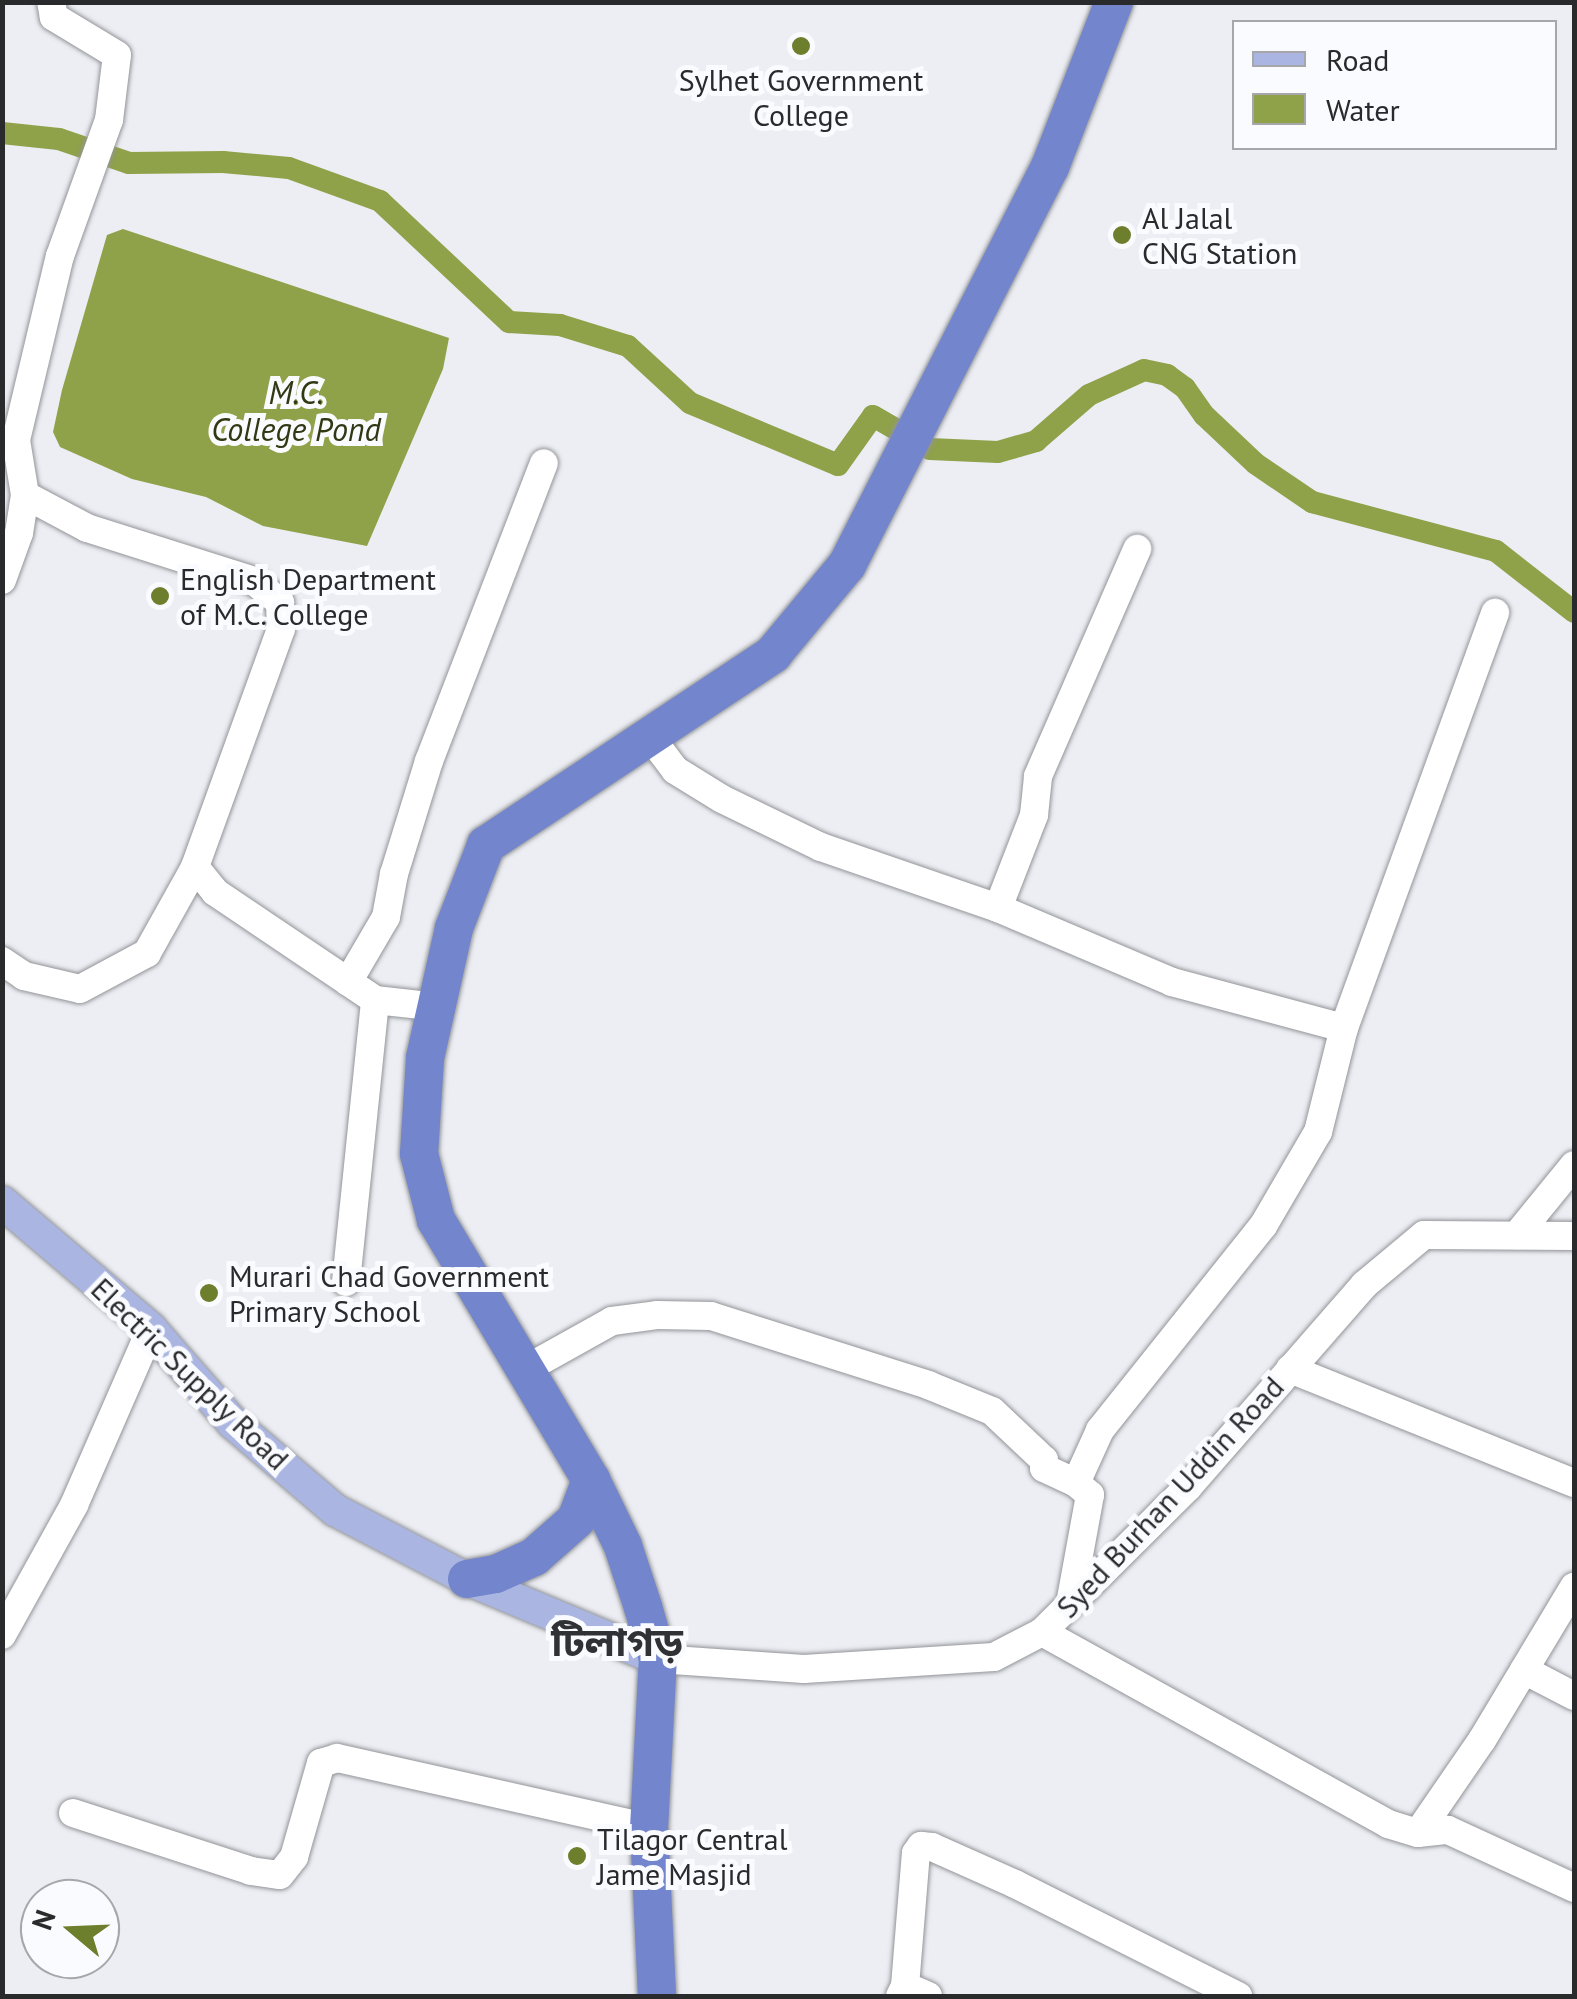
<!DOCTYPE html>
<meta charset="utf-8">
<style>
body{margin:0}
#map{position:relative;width:1577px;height:1999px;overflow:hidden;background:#eceef3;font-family:"PT Sans","Noto Sans Bengali",sans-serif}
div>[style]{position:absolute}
.water>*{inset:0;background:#8fa149}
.canal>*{height:22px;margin:-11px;padding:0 11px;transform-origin:11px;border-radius:11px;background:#8fa149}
.roads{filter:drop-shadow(0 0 2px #929498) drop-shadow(0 0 2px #929498)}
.minor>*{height:28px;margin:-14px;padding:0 14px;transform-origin:14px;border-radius:14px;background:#fff}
.major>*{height:32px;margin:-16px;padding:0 16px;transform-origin:16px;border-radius:16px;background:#aab6e1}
.highway>*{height:38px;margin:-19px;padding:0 19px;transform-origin:19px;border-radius:19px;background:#7285cd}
.dots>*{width:28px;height:28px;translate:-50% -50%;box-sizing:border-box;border:5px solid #fafbfe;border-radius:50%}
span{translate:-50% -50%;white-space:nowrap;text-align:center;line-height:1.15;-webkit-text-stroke:10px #fafbfe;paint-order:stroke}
.poi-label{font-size:30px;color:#292a2c}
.left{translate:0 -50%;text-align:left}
.street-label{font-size:30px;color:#292a2c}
.water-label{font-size:32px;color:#313914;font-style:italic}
.district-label{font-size:40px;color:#303135;font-weight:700}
.frame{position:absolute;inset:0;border:5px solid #292a2c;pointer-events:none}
.legend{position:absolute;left:1232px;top:20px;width:325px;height:130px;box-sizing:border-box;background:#fafbfe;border:2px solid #a6a7aa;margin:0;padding:12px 18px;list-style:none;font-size:30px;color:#292a2c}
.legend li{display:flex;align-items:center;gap:20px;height:50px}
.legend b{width:50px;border:2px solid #a6a7aa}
.north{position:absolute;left:20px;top:1879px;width:100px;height:100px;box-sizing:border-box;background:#fafbfe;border:2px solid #a6a7aa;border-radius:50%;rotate:289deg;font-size:28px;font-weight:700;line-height:40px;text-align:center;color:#292a2c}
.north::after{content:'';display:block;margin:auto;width:35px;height:45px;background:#6d7e2c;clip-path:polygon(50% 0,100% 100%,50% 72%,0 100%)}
</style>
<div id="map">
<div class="water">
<i style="clip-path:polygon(123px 229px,449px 338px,443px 369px,367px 546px,263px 526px,206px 497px,132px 479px,60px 447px,53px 432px,62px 390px,107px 235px)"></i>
</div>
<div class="canal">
<i style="left:2px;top:133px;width:57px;rotate:6deg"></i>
<i style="left:59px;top:139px;width:74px;rotate:18.9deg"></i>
<i style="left:129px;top:163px;width:94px;rotate:-0.6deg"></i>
<i style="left:223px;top:162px;width:66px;rotate:5.2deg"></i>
<i style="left:289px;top:168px;width:97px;rotate:19.9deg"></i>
<i style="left:380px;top:201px;width:177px;rotate:43.2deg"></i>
<i style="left:509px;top:322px;width:51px;rotate:3.4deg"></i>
<i style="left:560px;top:325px;width:71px;rotate:17.2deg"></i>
<i style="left:628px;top:346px;width:84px;rotate:42.6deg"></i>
<i style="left:690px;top:403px;width:160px;rotate:22.7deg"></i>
<i style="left:838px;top:465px;width:60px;rotate:-54.5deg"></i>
<i style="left:873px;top:416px;width:34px;rotate:30deg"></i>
<i style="left:930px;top:449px;width:68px;rotate:2.5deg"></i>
<i style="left:998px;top:452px;width:40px;rotate:-16deg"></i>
<i style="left:1036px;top:441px;width:70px;rotate:-41deg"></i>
<i style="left:1089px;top:395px;width:60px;rotate:-24.4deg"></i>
<i style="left:1144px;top:370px;width:24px;rotate:12deg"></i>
<i style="left:1167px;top:375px;width:22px;rotate:36deg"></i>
<i style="left:1185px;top:388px;width:33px;rotate:55deg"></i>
<i style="left:1204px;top:415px;width:71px;rotate:43.3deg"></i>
<i style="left:1256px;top:464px;width:68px;rotate:34.2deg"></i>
<i style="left:1312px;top:502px;width:190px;rotate:14.9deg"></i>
<i style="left:1496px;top:551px;width:99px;rotate:38deg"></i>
</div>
<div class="roads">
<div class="minor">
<i style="left:25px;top:495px;width:70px;rotate:28deg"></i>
<i style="left:87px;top:528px;width:175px;rotate:17.6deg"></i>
<i style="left:254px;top:581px;width:33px;rotate:39deg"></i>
<i style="left:280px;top:602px;width:27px;rotate:88deg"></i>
<i style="left:281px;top:629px;width:253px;rotate:109.9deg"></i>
<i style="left:195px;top:867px;width:32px;rotate:51deg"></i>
<i style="left:215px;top:892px;width:193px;rotate:34deg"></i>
<i style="left:375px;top:1000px;width:63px;rotate:6.3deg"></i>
<i style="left:2px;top:580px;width:50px;rotate:-70.1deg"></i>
<i style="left:19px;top:533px;width:38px;rotate:-81deg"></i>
<i style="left:25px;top:495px;width:56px;rotate:-99.3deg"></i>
<i style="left:16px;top:440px;width:189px;rotate:-76.6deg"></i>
<i style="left:60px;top:256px;width:145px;rotate:-70.2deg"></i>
<i style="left:109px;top:120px;width:65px;rotate:-83deg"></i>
<i style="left:117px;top:55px;width:74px;rotate:-148.9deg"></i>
<i style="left:54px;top:17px;width:15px;rotate:-101deg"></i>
<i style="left:651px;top:738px;width:40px;rotate:53deg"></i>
<i style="left:675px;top:770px;width:55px;rotate:31.7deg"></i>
<i style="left:722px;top:799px;width:110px;rotate:25.9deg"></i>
<i style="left:821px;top:847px;width:187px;rotate:19deg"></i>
<i style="left:998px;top:908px;width:189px;rotate:23deg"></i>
<i style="left:1172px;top:982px;width:178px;rotate:15deg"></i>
<i style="left:998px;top:908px;width:100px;rotate:-68.8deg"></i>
<i style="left:1034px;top:815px;width:39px;rotate:-84deg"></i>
<i style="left:1038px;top:776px;width:248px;rotate:-66.4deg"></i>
<i style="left:2px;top:961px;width:27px;rotate:34deg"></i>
<i style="left:24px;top:976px;width:57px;rotate:13.1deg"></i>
<i style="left:80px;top:989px;width:76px;rotate:-28.2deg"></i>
<i style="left:147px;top:953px;width:98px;rotate:-60.8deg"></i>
<i style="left:348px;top:982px;width:75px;rotate:-59.7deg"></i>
<i style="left:386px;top:917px;width:44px;rotate:-79.5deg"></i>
<i style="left:394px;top:874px;width:118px;rotate:-72.8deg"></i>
<i style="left:429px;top:761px;width:319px;rotate:-68.9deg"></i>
<i style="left:1517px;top:1235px;width:90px;rotate:-50.8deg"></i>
<i style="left:346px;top:1282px;width:283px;rotate:-84.1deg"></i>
<i style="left:526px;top:1369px;width:98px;rotate:-29.2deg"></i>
<i style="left:612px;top:1321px;width:45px;rotate:-7.6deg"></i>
<i style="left:657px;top:1315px;width:54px;rotate:1.1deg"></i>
<i style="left:711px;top:1316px;width:228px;rotate:17.6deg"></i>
<i style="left:928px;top:1385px;width:69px;rotate:22.1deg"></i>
<i style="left:992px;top:1411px;width:71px;rotate:43.3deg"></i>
<i style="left:1044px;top:1460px;width:8px;rotate:90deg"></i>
<i style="left:1044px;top:1468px;width:35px;rotate:25deg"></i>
<i style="left:1290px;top:1369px;width:306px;rotate:21.9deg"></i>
<i style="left:1070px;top:1604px;width:111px;rotate:-79.6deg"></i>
<i style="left:1090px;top:1495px;width:18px;rotate:-139deg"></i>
<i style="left:1076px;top:1483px;width:58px;rotate:-65.6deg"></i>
<i style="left:1100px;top:1430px;width:261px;rotate:-51.4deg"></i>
<i style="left:1263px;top:1226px;width:109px;rotate:-59.7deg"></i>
<i style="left:1318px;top:1132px;width:107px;rotate:-76deg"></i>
<i style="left:1344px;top:1028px;width:442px;rotate:-70deg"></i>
<i style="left:1042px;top:1632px;width:396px;rotate:29deg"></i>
<i style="left:1388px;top:1824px;width:31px;rotate:17deg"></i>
<i style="left:1418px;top:1833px;width:30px;rotate:-6deg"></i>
<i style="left:1448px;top:1830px;width:139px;rotate:24.7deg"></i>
<i style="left:2px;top:1635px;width:149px;rotate:-61deg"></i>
<i style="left:74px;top:1505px;width:192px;rotate:-66.4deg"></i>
<i style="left:658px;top:1659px;width:146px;rotate:3.9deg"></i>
<i style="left:804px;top:1669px;width:190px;rotate:-3.6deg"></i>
<i style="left:994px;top:1657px;width:54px;rotate:-27.5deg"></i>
<i style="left:1042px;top:1632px;width:206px;rotate:-44.8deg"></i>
<i style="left:1188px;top:1487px;width:268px;rotate:-48.9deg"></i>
<i style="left:1364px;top:1285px;width:78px;rotate:-39.8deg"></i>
<i style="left:1424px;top:1235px;width:150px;rotate:0.4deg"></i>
<i style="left:1524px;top:1670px;width:56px;rotate:27.5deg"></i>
<i style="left:73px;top:1813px;width:187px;rotate:18deg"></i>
<i style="left:251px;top:1871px;width:29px;rotate:8deg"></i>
<i style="left:280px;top:1875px;width:23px;rotate:-52deg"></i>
<i style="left:294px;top:1857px;width:98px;rotate:-74deg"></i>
<i style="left:321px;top:1763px;width:17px;rotate:-17deg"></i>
<i style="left:337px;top:1758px;width:320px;rotate:12.6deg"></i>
<i style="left:1418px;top:1833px;width:113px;rotate:-55.5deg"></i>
<i style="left:1482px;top:1740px;width:179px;rotate:-59deg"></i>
<i style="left:905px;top:1986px;width:25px;rotate:23deg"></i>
<i style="left:900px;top:1996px;width:11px;rotate:-63deg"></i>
<i style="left:905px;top:1986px;width:133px;rotate:-85.3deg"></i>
<i style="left:916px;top:1853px;width:9px;rotate:-54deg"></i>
<i style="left:921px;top:1846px;width:11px;rotate:5deg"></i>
<i style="left:932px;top:1847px;width:91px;rotate:24deg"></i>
<i style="left:1015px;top:1884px;width:250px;rotate:26.7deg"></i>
</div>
<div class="major">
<i style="left:2px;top:1202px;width:196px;rotate:40.4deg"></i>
<i style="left:151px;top:1329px;width:125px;rotate:48.9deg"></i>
<i style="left:233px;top:1423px;width:134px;rotate:40.5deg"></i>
<i style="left:335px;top:1510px;width:149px;rotate:27.6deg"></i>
<i style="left:467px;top:1579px;width:207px;rotate:22.7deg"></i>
</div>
<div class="highway">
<i style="left:467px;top:1579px;width:29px;rotate:-10deg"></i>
<i style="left:496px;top:1574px;width:42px;rotate:-24.1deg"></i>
<i style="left:534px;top:1557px;width:56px;rotate:-41.4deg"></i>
<i style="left:576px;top:1520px;width:43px;rotate:-69.4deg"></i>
<i style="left:657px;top:1996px;width:168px;rotate:-92.7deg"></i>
<i style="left:649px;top:1828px;width:169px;rotate:-87deg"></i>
<i style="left:658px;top:1659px;width:54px;rotate:-106.1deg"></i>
<i style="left:643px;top:1607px;width:64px;rotate:-108.2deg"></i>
<i style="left:623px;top:1546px;width:73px;rotate:-115.9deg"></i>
<i style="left:591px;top:1480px;width:303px;rotate:-120.8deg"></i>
<i style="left:436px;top:1220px;width:68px;rotate:-104.4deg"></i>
<i style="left:419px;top:1154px;width:96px;rotate:-86.4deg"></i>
<i style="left:425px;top:1058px;width:133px;rotate:-77.4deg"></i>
<i style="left:454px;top:928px;width:89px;rotate:-68.9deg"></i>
<i style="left:486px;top:845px;width:345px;rotate:-33.6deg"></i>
<i style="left:773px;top:654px;width:116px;rotate:-50.3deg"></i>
<i style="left:847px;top:565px;width:447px;rotate:-63deg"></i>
<i style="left:1050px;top:167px;width:177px;rotate:-68.8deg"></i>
</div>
</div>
<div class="dots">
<i style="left:801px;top:46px;background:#6d7e2c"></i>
<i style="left:1122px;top:235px;background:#6d7e2c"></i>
<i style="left:160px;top:596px;background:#6d7e2c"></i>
<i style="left:209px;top:1293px;background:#6d7e2c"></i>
<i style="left:577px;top:1856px;background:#6d7e2c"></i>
</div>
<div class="poi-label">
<span style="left:801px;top:97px">Sylhet Government<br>College</span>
<span class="left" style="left:1142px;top:235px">Al Jalal<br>CNG Station</span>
<span class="left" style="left:180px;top:596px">English Department<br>of M.C. College</span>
<span class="left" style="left:229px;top:1293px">Murari Chad Government<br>Primary School</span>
<span class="left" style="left:597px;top:1856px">Tilagor Central<br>Jame Masjid</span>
</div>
<div class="street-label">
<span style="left:190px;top:1374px;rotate:44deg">Electric Supply Road</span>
<span style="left:1170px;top:1497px;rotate:-47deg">Syed Burhan Uddin Road</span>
</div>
<div class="water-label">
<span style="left:296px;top:411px">M.C.<br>College Pond</span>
</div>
<div class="district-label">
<span style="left:617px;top:1641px">টিলাগড়</span>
</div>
<div class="frame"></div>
<ul class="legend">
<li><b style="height:12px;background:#aab6e1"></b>Road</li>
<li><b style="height:28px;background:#8fa149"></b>Water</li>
</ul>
<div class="north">N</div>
</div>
